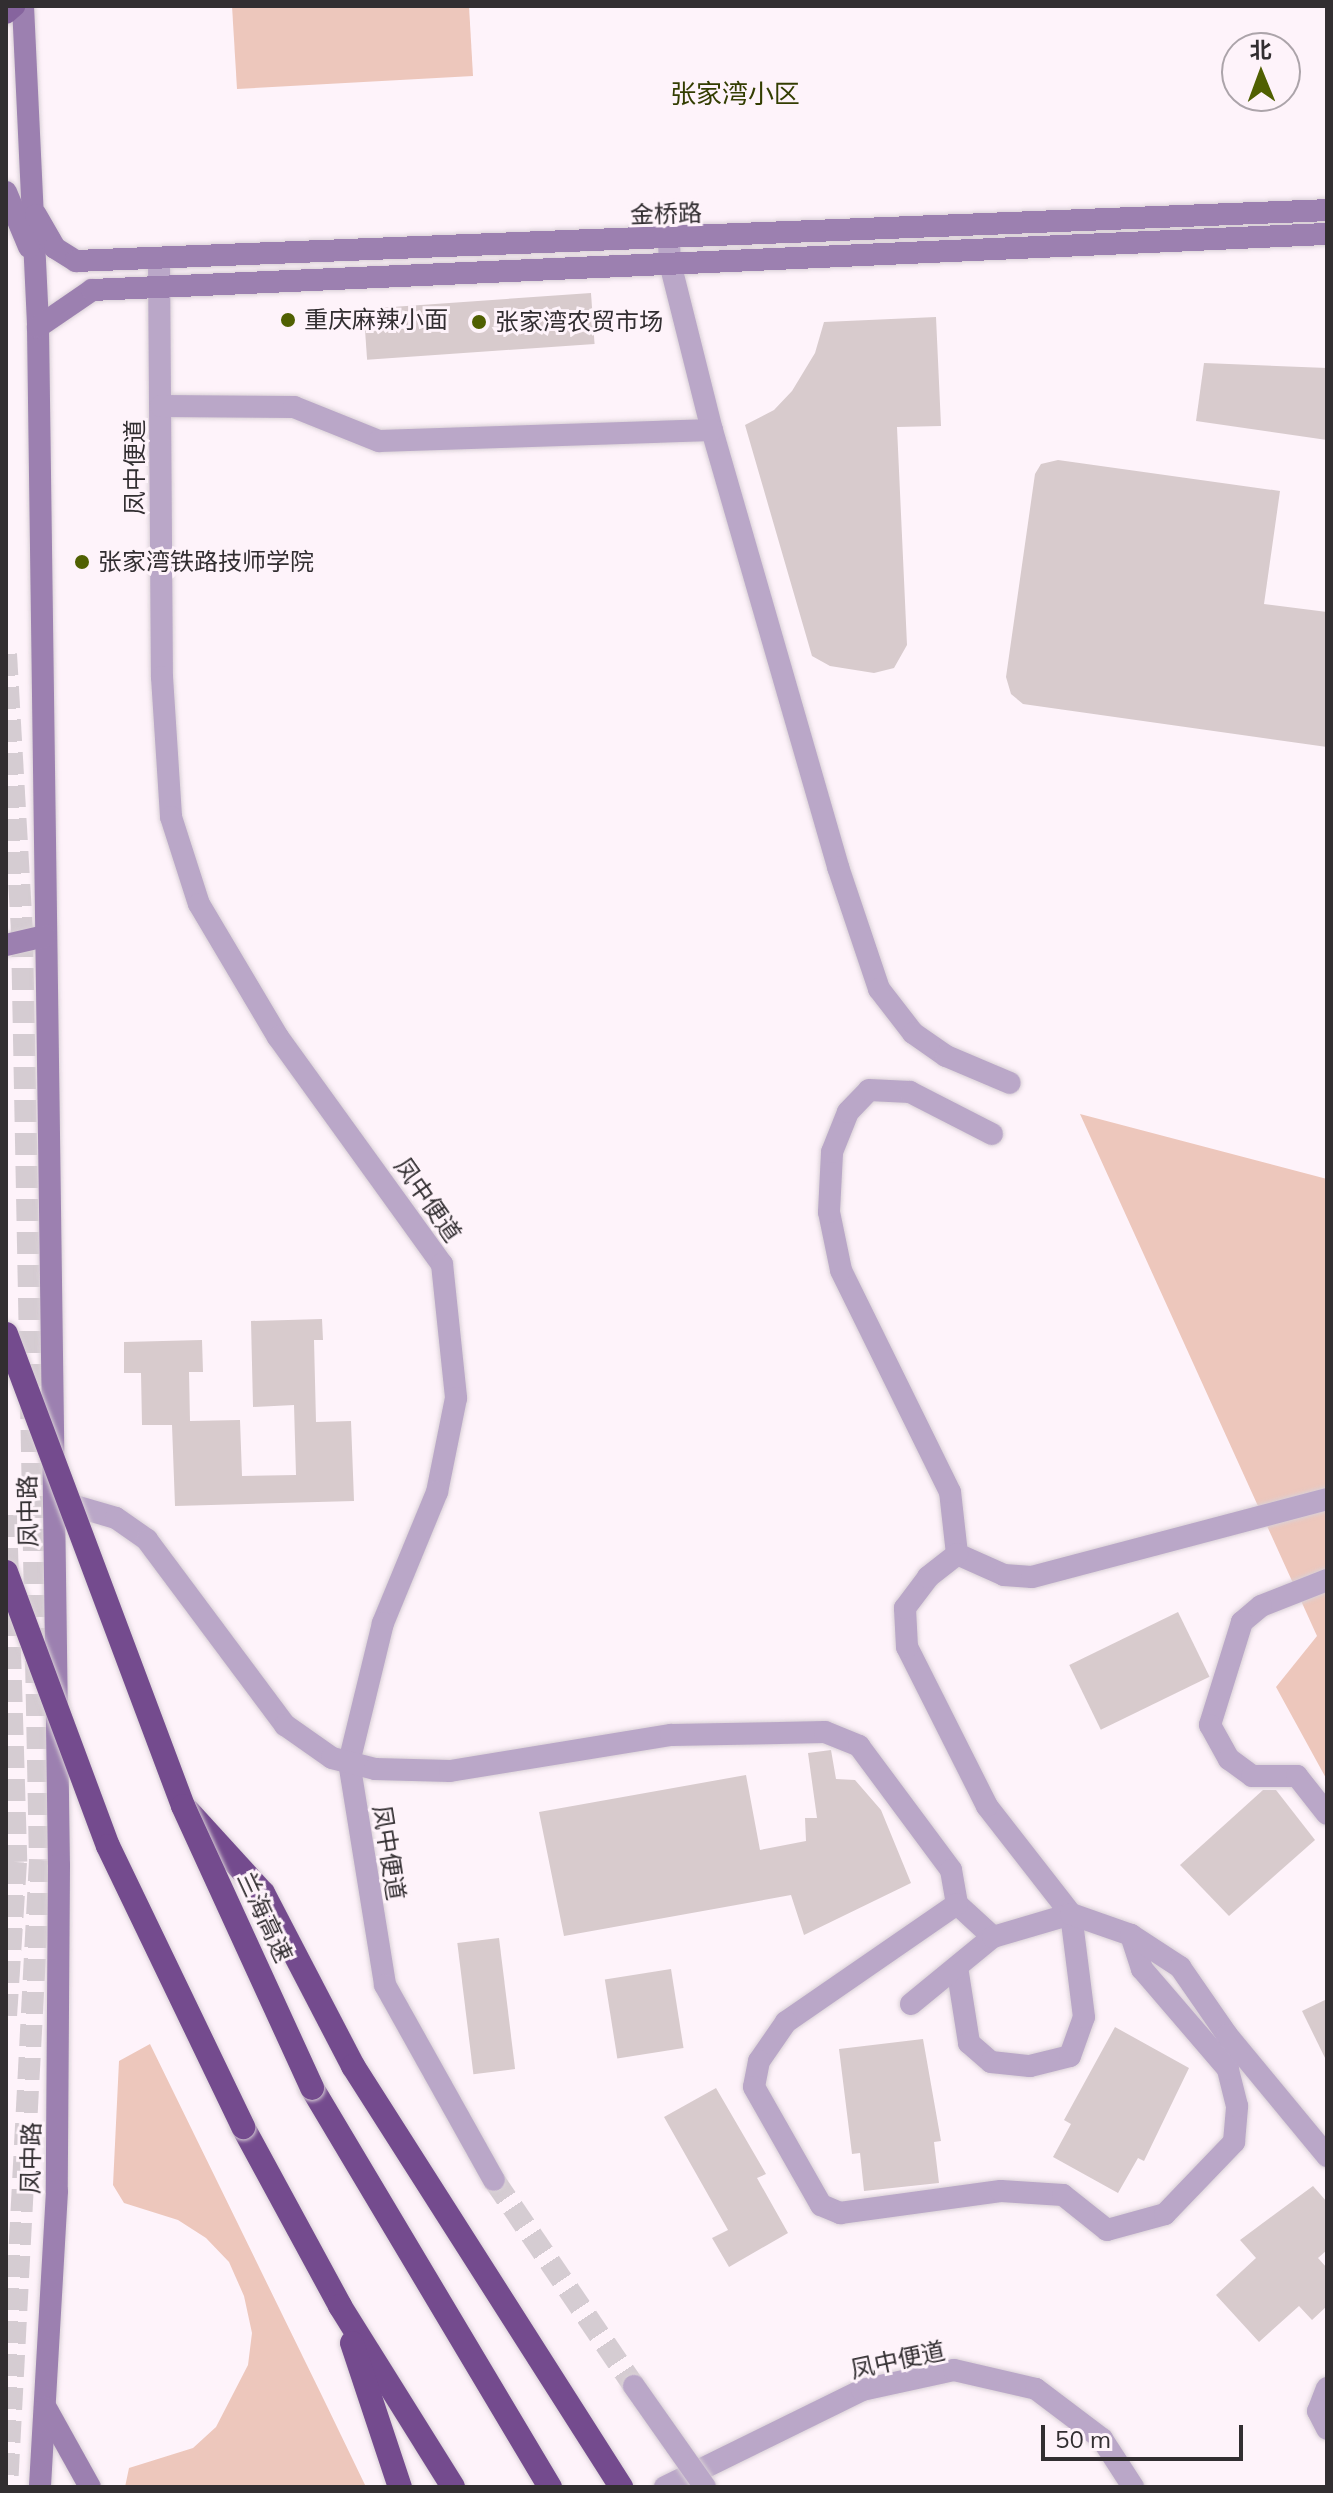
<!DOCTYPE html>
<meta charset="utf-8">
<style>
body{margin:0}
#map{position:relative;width:1333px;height:2493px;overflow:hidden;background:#fef3fa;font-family:Mulish,"Noto Sans SC",sans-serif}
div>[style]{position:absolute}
.green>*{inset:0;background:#edc7bc}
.building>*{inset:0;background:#d8cbcd;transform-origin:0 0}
.minor-tunnel>*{height:22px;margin-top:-11px;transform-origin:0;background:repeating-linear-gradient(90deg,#d5ccd2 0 22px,transparent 0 33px)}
.primary-tunnel>*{height:22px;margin-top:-11px;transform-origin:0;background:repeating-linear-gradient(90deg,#d5ccd2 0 22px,transparent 0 33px)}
.roads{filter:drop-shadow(0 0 2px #d9d0d6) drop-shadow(0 0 2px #d9d0d6)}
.minor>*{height:22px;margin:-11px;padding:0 11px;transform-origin:11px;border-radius:11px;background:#baa7c8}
.secondary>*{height:22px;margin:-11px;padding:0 11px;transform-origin:11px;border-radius:11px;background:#9c80b0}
.primary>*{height:22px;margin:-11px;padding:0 11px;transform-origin:11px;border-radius:11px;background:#86649e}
.motorway>*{height:24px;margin:-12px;padding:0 12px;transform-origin:12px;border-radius:12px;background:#744b8e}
.bridges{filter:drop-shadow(0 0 2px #d9d0d6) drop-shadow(0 0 2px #d9d0d6)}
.minor-bridge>*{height:22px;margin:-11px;padding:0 11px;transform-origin:11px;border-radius:11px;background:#baa7c8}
.motorway-bridge>*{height:24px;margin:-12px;padding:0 12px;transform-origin:12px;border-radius:12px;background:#744b8e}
.dots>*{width:22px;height:22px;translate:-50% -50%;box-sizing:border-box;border:4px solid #fef3fa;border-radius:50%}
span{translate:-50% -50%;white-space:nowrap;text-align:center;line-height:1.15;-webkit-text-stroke:6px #fef3fa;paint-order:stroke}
.street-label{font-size:24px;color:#322e31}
.poi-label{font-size:24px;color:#322e31}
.left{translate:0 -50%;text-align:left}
.neighbourhood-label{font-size:26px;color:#333d01}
.frame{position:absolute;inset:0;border:8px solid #322e31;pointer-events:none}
.north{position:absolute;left:1221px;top:32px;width:80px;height:80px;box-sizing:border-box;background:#fef3fa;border:2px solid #aca4aa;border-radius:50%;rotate:359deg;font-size:22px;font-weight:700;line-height:32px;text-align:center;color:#322e31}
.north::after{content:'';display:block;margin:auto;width:28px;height:36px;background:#506002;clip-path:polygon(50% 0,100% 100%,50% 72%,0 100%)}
.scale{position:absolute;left:1041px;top:2425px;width:202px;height:36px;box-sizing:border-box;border:4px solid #322e31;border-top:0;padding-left:10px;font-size:24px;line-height:28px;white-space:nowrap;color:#322e31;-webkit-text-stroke:6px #fef3fa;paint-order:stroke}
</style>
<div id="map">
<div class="green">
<i style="clip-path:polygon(232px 6px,469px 6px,473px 76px,237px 89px)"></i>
<i style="clip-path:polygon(1080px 1114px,1327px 1179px,1327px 1780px,1276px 1687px,1317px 1636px)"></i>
<i style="clip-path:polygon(150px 2044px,324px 2400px,366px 2487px,125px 2487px,129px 2468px,193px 2448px,216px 2427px,248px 2365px,252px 2333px,244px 2296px,229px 2262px,206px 2238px,178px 2220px,124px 2203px,113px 2185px,119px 2061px)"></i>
</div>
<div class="building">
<i style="left:591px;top:293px;width:51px;height:228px;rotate:86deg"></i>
<i style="clip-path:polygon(936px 317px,941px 426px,897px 427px,907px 645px,894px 668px,874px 673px,830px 666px,812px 656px,745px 425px,774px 410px,792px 391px,815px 353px,824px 322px)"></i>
<i style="clip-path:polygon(1204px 363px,1327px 368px,1327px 440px,1196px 421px)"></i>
<i style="clip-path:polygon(1058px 460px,1280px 491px,1264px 604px,1327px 612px,1327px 747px,1023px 704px,1011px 694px,1006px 677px,1035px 474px,1041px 464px)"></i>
<i style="clip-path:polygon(322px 1319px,323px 1340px,314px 1340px,316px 1422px,351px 1421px,354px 1501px,175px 1506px,172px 1425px,142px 1425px,141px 1373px,124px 1373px,124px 1342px,202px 1340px,203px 1372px,189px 1372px,190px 1421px,240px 1420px,242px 1476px,296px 1475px,294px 1405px,253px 1407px,251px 1321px)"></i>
<i style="left:1178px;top:1612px;width:72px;height:121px;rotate:64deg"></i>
<i style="clip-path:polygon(831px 1750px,836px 1779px,855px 1780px,881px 1810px,911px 1883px,804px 1935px,791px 1895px,564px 1936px,539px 1812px,746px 1775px,760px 1850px,806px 1841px,805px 1818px,817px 1818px,808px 1753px)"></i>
<i style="clip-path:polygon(1263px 1790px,1276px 1790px,1315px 1840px,1229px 1916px,1180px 1865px)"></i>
<i style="left:499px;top:1938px;width:132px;height:42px;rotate:83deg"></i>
<i style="left:671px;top:1969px;width:80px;height:67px;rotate:81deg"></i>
<i style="clip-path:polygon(1327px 1999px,1327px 2062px,1302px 2011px)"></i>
<i style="clip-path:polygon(1115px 2027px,1189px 2068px,1144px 2161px,1138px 2158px,1118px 2193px,1053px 2157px,1071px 2124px,1064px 2120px)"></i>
<i style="clip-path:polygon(923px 2039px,941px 2141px,934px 2142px,939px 2183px,864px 2191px,860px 2153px,852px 2154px,839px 2049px)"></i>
<i style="clip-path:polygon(716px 2088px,766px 2174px,757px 2178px,788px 2233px,729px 2267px,712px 2238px,728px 2230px,664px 2117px)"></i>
<i style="clip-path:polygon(1313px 2186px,1327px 2202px,1327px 2250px,1318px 2258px,1327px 2268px,1327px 2306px,1312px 2320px,1299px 2306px,1259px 2342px,1216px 2295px,1256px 2258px,1240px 2240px)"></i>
</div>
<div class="minor-tunnel">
<i style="left:494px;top:2180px;width:249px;rotate:55.8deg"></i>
</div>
<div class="primary-tunnel">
<i style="left:6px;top:654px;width:281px;rotate:86.7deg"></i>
<i style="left:22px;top:935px;width:925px;rotate:88.89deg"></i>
<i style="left:40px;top:1860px;width:628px;rotate:93.01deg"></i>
<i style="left:6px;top:1515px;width:347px;rotate:88.3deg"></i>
<i style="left:16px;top:1862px;width:154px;rotate:93.7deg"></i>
</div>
<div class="roads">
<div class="minor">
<i style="left:669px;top:240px;width:23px;rotate:88deg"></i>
<i style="left:670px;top:263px;width:172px;rotate:75.9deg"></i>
<i style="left:712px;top:430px;width:455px;rotate:73.9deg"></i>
<i style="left:838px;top:867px;width:129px;rotate:71.4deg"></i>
<i style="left:879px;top:989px;width:56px;rotate:52.3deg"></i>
<i style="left:913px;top:1033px;width:40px;rotate:34.9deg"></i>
<i style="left:946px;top:1056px;width:69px;rotate:22.9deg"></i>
<i style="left:159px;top:258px;width:419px;rotate:89.6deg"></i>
<i style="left:162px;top:677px;width:140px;rotate:86.3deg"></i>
<i style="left:171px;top:817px;width:91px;rotate:72.2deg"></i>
<i style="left:199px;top:904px;width:155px;rotate:59.3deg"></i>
<i style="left:278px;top:1037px;width:280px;rotate:54.2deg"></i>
<i style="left:442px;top:1264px;width:135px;rotate:84deg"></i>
<i style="left:456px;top:1398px;width:96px;rotate:101.4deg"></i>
<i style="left:437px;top:1492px;width:142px;rotate:112.4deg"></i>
<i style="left:383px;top:1623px;width:143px;rotate:103.7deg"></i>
<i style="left:349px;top:1762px;width:226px;rotate:80.8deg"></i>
<i style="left:385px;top:1985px;width:223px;rotate:60.8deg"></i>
<i style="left:161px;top:406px;width:133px;rotate:0.4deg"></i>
<i style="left:294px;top:407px;width:92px;rotate:21.8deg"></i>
<i style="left:379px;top:441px;width:333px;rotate:-1.9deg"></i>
<i style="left:58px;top:1501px;width:60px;rotate:16.3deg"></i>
<i style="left:116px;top:1518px;width:38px;rotate:35deg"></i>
<i style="left:147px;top:1540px;width:231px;rotate:53.3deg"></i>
<i style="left:285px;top:1725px;width:57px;rotate:35.1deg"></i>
<i style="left:332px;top:1758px;width:44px;rotate:14.3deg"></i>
<i style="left:375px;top:1769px;width:75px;rotate:1.5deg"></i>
<i style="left:450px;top:1771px;width:224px;rotate:-9.3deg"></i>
<i style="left:671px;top:1735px;width:154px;rotate:-1.1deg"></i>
<i style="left:825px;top:1732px;width:37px;rotate:22deg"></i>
<i style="left:859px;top:1746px;width:154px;rotate:53.4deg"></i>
<i style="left:951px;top:1870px;width:35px;rotate:80deg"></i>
<i style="left:957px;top:1904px;width:49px;rotate:42.5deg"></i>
<i style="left:957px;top:1554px;width:62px;rotate:-96.4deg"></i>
<i style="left:950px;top:1492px;width:247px;rotate:-116.2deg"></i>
<i style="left:841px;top:1270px;width:59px;rotate:-101.7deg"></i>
<i style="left:829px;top:1212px;width:60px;rotate:-87.1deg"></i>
<i style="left:832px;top:1152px;width:43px;rotate:-68.2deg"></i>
<i style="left:848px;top:1112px;width:30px;rotate:-46deg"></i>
<i style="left:869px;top:1090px;width:41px;rotate:2.8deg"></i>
<i style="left:910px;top:1092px;width:92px;rotate:27.1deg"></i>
<i style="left:957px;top:1554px;width:51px;rotate:24.1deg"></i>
<i style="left:1004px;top:1575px;width:28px;rotate:4deg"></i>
<i style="left:1032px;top:1577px;width:305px;rotate:-14.8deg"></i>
<i style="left:1327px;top:1580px;width:71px;rotate:158.5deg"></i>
<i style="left:1261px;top:1606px;width:25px;rotate:140deg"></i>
<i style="left:1242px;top:1622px;width:108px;rotate:107.3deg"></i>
<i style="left:1210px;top:1725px;width:39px;rotate:61deg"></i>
<i style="left:1229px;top:1759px;width:29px;rotate:36deg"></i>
<i style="left:1252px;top:1776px;width:45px"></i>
<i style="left:1297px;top:1776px;width:48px;rotate:51.7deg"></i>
<i style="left:957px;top:1904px;width:208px;rotate:145.4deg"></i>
<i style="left:786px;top:2022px;width:47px;rotate:124.7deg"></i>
<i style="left:759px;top:2061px;width:26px;rotate:101deg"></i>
<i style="left:754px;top:2087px;width:136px;rotate:60.4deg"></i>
<i style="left:821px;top:2205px;width:21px;rotate:23deg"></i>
<i style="left:840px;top:2213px;width:162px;rotate:-7.8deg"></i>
<i style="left:1001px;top:2191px;width:62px;rotate:3.7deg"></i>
<i style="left:1063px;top:2195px;width:56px;rotate:38.5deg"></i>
<i style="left:1107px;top:2230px;width:60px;rotate:-15.4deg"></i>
<i style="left:1165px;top:2214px;width:100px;rotate:-46.2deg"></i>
<i style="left:1234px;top:2142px;width:36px;rotate:-85deg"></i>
<i style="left:1237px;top:2106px;width:38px;rotate:-104deg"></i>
<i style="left:1228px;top:2069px;width:132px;rotate:-130.7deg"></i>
<i style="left:1142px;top:1969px;width:36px;rotate:-108deg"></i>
<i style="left:957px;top:1967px;width:77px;rotate:81deg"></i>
<i style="left:969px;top:2043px;width:29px;rotate:41deg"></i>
<i style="left:991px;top:2062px;width:39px;rotate:6deg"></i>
<i style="left:1030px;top:2066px;width:41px;rotate:-14deg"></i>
<i style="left:1070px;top:2056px;width:41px;rotate:-70.3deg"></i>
<i style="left:1084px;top:2017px;width:104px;rotate:-97.2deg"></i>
<i style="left:1071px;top:1914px;width:137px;rotate:-127.9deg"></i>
<i style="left:987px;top:1806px;width:178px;rotate:-116.7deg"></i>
<i style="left:907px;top:1647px;width:39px;rotate:-93deg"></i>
<i style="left:905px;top:1608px;width:39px;rotate:-53deg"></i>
<i style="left:928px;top:1577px;width:37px;rotate:-38deg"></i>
<i style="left:911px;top:2004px;width:106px;rotate:-39.3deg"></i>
<i style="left:993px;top:1937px;width:81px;rotate:-16.4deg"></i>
<i style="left:1071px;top:1914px;width:64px;rotate:19.3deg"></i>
<i style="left:1131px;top:1935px;width:59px;rotate:33.1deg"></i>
<i style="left:1180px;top:1967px;width:83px;rotate:55.3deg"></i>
<i style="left:1227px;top:2035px;width:157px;rotate:50.4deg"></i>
<i style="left:1327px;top:2388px;width:25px;rotate:111deg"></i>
<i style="left:1318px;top:2411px;width:20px;rotate:63deg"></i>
<i style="left:665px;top:2487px;width:220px;rotate:-26.2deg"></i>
<i style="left:862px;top:2390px;width:94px;rotate:-12.3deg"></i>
<i style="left:954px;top:2370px;width:84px;rotate:13deg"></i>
<i style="left:1036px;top:2389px;width:83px;rotate:37.1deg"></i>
<i style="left:1102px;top:2439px;width:57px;rotate:57.1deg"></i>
</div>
<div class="secondary">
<i style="left:23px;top:6px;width:321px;rotate:87.3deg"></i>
<i style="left:38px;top:327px;width:1538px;rotate:89.22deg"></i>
<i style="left:59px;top:1865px;width:326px;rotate:90.4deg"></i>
<i style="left:57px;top:2191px;width:296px;rotate:93.3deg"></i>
<i style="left:6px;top:192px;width:60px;rotate:67.3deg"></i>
<i style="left:36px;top:215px;width:38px;rotate:60deg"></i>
<i style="left:55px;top:248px;width:25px;rotate:32deg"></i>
<i style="left:76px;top:261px;width:1252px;rotate:-2.33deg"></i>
<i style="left:38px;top:327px;width:65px;rotate:-34.4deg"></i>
<i style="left:92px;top:290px;width:1236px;rotate:-2.6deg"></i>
<i style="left:6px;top:945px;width:40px;rotate:-13deg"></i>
<i style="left:46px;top:2408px;width:90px;rotate:60.9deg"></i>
</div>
<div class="primary">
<i style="left:6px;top:13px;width:11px;rotate:-41deg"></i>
</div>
<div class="motorway">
<i style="left:188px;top:1811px;width:111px;rotate:47.6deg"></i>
<i style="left:263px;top:1893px;width:195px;rotate:62.5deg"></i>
<i style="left:353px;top:2066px;width:499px;rotate:57.5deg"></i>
<i style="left:312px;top:2088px;width:465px;rotate:59.2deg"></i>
<i style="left:243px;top:2127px;width:204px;rotate:61.5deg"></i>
<i style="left:340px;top:2306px;width:213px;rotate:58deg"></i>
<i style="left:352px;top:2343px;width:152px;rotate:71.6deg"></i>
</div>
</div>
<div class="bridges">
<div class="minor-bridge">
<i style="left:634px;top:2386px;width:123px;rotate:54.9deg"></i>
</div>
<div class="motorway-bridge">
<i style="left:6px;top:1334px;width:504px;rotate:69.44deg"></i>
<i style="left:183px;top:1806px;width:310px;rotate:65.4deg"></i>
<i style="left:6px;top:1572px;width:292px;rotate:69.6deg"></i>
<i style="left:108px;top:1846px;width:312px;rotate:64.3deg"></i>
</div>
</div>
<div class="dots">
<i style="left:288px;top:320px;background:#506002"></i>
<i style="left:479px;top:322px;background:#506002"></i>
<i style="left:82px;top:562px;background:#506002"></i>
</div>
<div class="street-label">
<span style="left:666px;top:214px;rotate:-2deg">金桥路</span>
<span style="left:135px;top:467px;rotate:-90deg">凤中便道</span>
<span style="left:428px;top:1200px;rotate:55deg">凤中便道</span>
<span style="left:28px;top:1511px;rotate:-91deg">凤中路</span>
<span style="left:389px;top:1853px;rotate:81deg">凤中便道</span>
<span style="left:265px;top:1917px;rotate:65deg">兰海高速</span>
<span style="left:31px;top:2158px;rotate:-89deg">凤中路</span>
<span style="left:898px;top:2360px;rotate:-12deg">凤中便道</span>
</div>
<div class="poi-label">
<span class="left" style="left:304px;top:320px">重庆麻辣小面</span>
<span class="left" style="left:495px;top:322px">张家湾农贸市场</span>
<span class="left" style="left:98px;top:562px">张家湾铁路技师学院</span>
</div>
<div class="neighbourhood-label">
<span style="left:735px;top:94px">张家湾小区</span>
</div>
<div class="frame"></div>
<div class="north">北</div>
<div class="scale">50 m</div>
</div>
